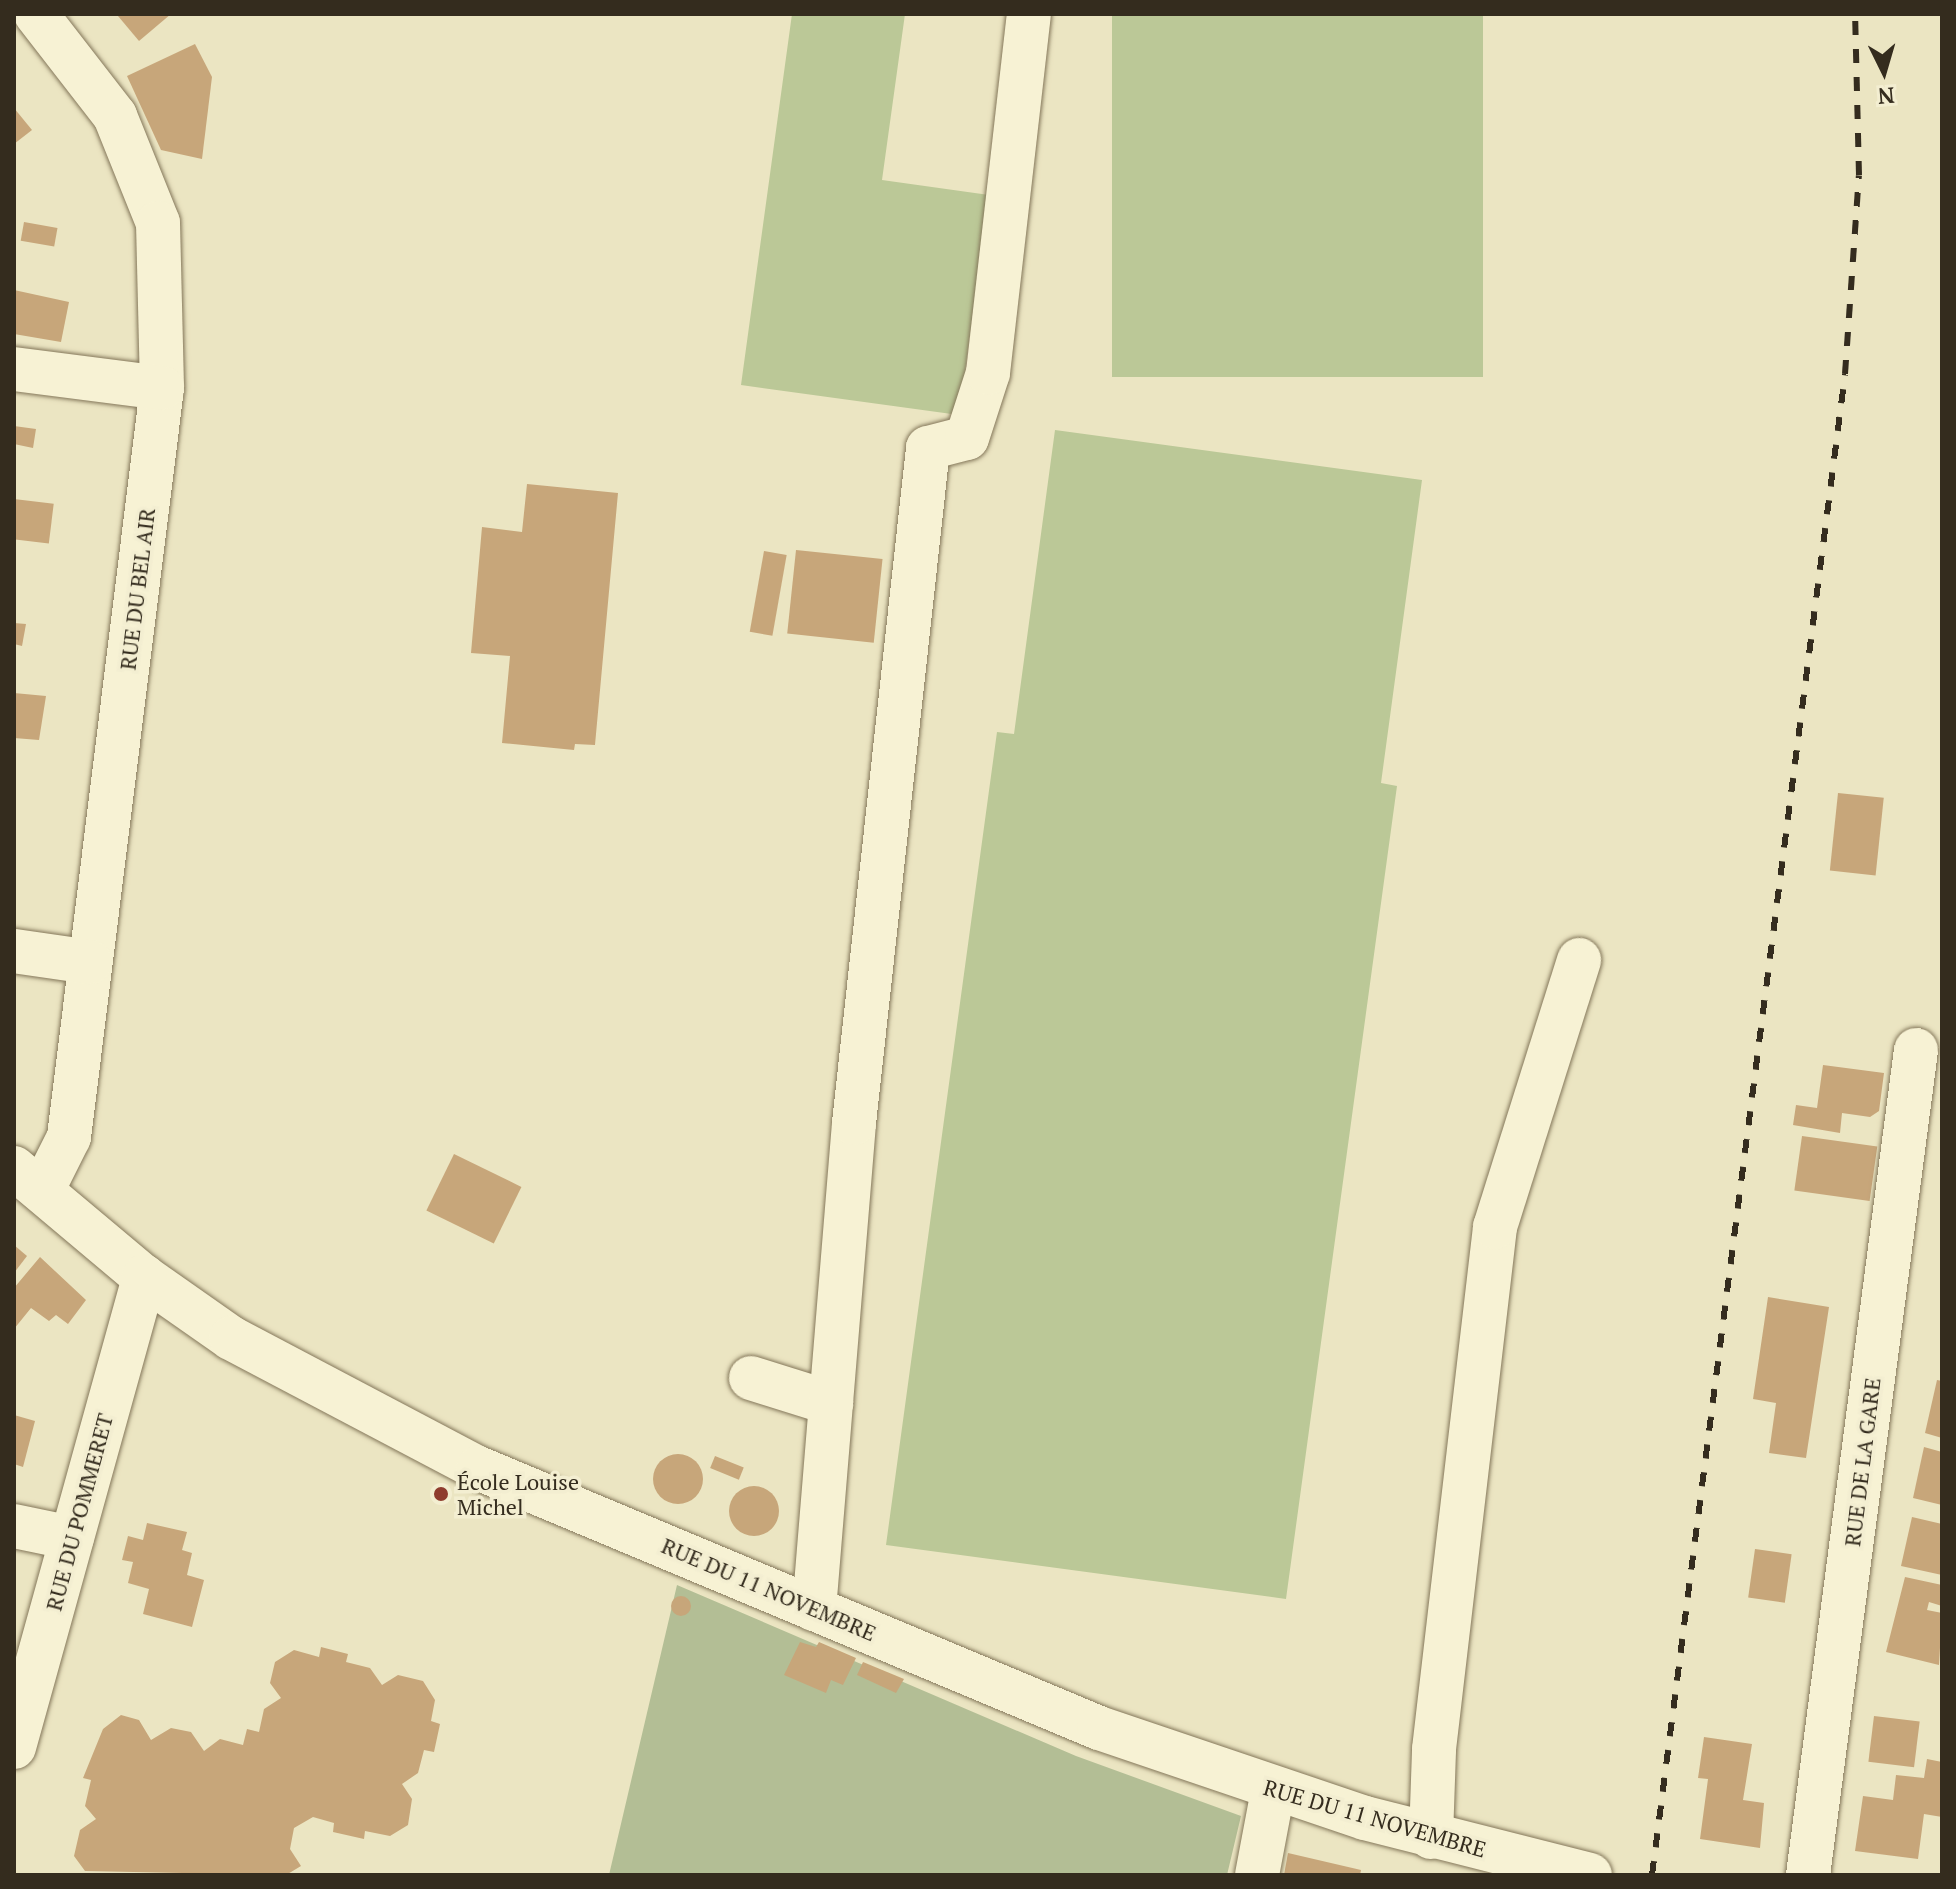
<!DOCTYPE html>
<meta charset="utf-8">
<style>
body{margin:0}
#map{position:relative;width:1956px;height:1889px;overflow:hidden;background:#ebe5c2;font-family:"PT Serif",serif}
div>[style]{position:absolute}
.green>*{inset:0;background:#bbc897;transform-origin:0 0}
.cemetery>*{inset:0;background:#b3be95}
.building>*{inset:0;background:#c7a67a;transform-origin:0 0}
.round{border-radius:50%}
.roads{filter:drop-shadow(0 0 2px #84775a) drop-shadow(0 0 2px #84775a)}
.minor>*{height:44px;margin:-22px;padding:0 22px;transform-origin:22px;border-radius:22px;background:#f7f2d4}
.rail>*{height:6px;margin-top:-3px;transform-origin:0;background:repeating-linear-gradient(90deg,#342c1e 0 14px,transparent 0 28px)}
.dots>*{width:22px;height:22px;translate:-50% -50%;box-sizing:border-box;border:4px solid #f3eed1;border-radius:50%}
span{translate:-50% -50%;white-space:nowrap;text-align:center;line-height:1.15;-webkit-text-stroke:7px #f3eed1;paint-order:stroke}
.street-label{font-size:22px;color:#342c1e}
.poi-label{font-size:22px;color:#342c1e}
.left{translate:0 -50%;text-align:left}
.frame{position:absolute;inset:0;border:16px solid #342c1e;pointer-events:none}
.north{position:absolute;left:1844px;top:32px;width:80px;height:80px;-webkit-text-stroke:6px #f3eed1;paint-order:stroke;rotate:175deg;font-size:22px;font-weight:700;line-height:32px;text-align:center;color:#342c1e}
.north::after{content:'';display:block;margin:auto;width:28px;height:36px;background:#342c1e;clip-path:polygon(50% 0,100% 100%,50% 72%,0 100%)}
</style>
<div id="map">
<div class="green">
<i style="clip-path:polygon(792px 14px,905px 14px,882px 180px,989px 195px,959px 415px,741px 385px)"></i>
<i style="left:1112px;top:14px;width:371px;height:363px"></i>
<i style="clip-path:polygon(1055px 430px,1422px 480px,1381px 783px,1397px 786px,1286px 1599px,886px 1545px,997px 732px,1014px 734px)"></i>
</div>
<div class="cemetery">
<i style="clip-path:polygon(677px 1585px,1076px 1756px,1241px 1816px,1227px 1875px,609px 1875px)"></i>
</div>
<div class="building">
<i style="clip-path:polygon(171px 14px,139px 41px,118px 16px,121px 14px)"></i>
<i style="clip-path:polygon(195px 44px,212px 77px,202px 159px,161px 150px,127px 76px)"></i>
<i style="clip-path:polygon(14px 108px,32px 130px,14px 144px)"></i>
<i style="left:24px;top:222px;width:34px;height:19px;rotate:10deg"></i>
<i style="clip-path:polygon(14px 290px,69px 302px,61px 342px,14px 334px)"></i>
<i style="clip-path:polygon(14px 426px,36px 429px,33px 448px,14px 444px)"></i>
<i style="clip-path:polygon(527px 484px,618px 493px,595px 745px,575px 744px,574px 750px,502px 743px,510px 656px,471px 653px,482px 527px,522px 532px)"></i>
<i style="left:14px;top:499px;width:40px;height:40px;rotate:7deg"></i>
<i style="left:796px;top:550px;width:87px;height:84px;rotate:6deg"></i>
<i style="left:764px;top:551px;width:23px;height:82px;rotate:10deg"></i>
<i style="clip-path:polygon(14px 623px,26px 624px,22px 646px,14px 644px)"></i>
<i style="clip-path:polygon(14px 693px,46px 696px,39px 740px,14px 738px)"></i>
<i style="left:1838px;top:793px;width:46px;height:78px;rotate:6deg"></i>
<i style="clip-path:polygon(1823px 1065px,1884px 1073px,1879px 1111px,1870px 1117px,1842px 1113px,1840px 1133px,1793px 1125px,1796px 1105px,1817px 1108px)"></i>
<i style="left:1802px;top:1136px;width:76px;height:55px;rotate:8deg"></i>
<i style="left:454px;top:1154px;width:75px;height:63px;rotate:26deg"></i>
<i style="clip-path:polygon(14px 1245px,27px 1256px,14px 1273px)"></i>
<i style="clip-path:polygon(40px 1257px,86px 1300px,68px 1324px,56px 1315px,49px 1321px,31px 1308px,14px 1329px,14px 1288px)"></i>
<i style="clip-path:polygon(1768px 1297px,1829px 1307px,1806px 1458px,1769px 1453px,1776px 1403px,1753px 1399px)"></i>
<i style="clip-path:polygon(1937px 1380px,1942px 1381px,1942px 1438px,1925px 1433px)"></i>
<i style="clip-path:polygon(14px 1415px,35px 1421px,23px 1467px,14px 1464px)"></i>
<i style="clip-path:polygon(1924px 1447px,1942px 1452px,1942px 1505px,1913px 1498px)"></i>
<i class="round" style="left:653px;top:1454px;width:50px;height:50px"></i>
<i style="left:715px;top:1456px;width:31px;height:13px;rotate:22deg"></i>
<i class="round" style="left:729px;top:1486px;width:50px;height:50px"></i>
<i style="clip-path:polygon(1912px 1517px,1942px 1524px,1942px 1575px,1901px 1566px)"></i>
<i style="clip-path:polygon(147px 1523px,187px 1532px,182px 1550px,192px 1553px,187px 1575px,204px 1580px,192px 1627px,143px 1614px,149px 1589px,128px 1583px,133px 1562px,122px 1560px,128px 1536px,143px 1540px)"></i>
<i style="left:1755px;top:1549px;width:37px;height:49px;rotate:8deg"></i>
<i style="clip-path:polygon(1905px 1577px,1942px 1585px,1942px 1606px,1929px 1602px,1927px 1610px,1942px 1613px,1939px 1665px,1886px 1652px)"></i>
<i class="round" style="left:671px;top:1596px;width:20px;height:20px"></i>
<i style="clip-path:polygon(800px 1642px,816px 1647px,819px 1642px,856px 1658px,843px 1685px,831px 1680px,826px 1693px,784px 1675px)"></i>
<i style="clip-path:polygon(321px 1647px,348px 1654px,346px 1662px,370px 1668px,382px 1685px,398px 1675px,423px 1681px,435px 1700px,431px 1721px,440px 1724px,434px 1752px,424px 1750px,418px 1773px,402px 1784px,412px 1799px,408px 1825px,390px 1836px,365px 1831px,364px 1839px,333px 1832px,334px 1823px,313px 1817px,294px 1828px,290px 1849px,301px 1866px,286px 1875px,85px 1871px,74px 1856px,80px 1830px,96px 1819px,85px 1806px,91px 1780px,83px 1778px,103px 1729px,121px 1715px,139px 1720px,151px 1740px,171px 1728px,191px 1732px,204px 1751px,220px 1739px,243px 1745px,247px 1729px,259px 1732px,264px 1709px,281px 1698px,270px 1683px,275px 1662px,294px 1650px,319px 1657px)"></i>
<i style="clip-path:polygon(863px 1662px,904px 1679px,896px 1693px,857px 1675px)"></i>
<i style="left:1874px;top:1716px;width:46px;height:46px;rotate:7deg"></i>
<i style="clip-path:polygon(1704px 1737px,1752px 1744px,1743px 1800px,1764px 1803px,1760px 1848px,1700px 1839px,1708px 1779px,1698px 1778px)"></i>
<i style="clip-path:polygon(1927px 1759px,1942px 1762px,1942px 1817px,1924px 1814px,1918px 1859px,1855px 1851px,1863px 1796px,1893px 1800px,1896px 1775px,1924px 1778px)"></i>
<i style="clip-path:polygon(1288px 1853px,1361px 1870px,1360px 1875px,1284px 1875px)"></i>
</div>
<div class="roads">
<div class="minor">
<i style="left:36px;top:14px;width:129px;rotate:52.2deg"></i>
<i style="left:115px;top:116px;width:115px;rotate:68.1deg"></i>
<i style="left:158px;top:223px;width:165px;rotate:88.6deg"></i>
<i style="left:162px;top:388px;width:755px;rotate:97.08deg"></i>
<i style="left:69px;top:1137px;width:60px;rotate:116.6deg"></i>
<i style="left:14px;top:369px;width:149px;rotate:7.3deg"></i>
<i style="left:14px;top:951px;width:77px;rotate:8.2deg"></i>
<i style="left:14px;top:1168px;width:170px;rotate:40deg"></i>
<i style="left:144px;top:1277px;width:106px;rotate:35deg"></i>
<i style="left:231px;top:1338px;width:279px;rotate:27.8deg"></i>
<i style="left:478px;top:1468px;width:673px;rotate:22.72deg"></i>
<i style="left:1099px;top:1728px;width:281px;rotate:18.7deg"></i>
<i style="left:1365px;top:1818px;width:232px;rotate:14.2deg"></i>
<i style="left:751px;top:1378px;width:84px;rotate:17.4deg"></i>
<i style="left:831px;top:1403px;width:207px;rotate:94.7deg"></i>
<i style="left:831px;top:1403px;width:281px;rotate:-85.3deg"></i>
<i style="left:854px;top:1123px;width:679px;rotate:-83.74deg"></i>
<i style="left:928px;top:448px;width:40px;rotate:-14.4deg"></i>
<i style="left:967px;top:438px;width:68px;rotate:-72.1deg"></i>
<i style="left:988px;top:373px;width:361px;rotate:-83.5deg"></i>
<i style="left:14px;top:1526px;width:59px;rotate:11.7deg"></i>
<i style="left:14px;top:1747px;width:488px;rotate:-74.5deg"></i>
<i style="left:1431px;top:1837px;width:88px;rotate:-88deg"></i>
<i style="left:1434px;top:1749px;width:526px;rotate:-83.33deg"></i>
<i style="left:1495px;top:1227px;width:280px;rotate:-72.5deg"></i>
<i style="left:1257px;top:1875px;width:86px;rotate:-79.3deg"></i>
<i style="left:1808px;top:1875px;width:832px;rotate:-82.54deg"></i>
</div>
</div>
<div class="rail">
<i style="left:1652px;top:1875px;width:1513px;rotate:-82.67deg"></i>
<i style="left:1845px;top:374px;width:199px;rotate:-86deg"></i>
<i style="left:1859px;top:175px;width:161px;rotate:-91.4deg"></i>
</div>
<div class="dots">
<i style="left:441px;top:1494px;background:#8f3c2e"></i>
</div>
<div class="street-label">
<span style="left:137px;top:589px;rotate:-83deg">RUE DU BEL AIR</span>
<span style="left:1862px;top:1462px;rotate:-83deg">RUE DE LA GARE</span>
<span style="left:79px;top:1512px;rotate:-75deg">RUE DU POMMERET</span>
<span style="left:769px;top:1589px;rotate:23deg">RUE DU 11 NOVEMBRE</span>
<span style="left:1375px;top:1818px;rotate:16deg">RUE DU 11 NOVEMBRE</span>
</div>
<div class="poi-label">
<span class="left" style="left:457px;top:1494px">École Louise<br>Michel</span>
</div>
<div class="frame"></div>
<div class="north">N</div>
</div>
